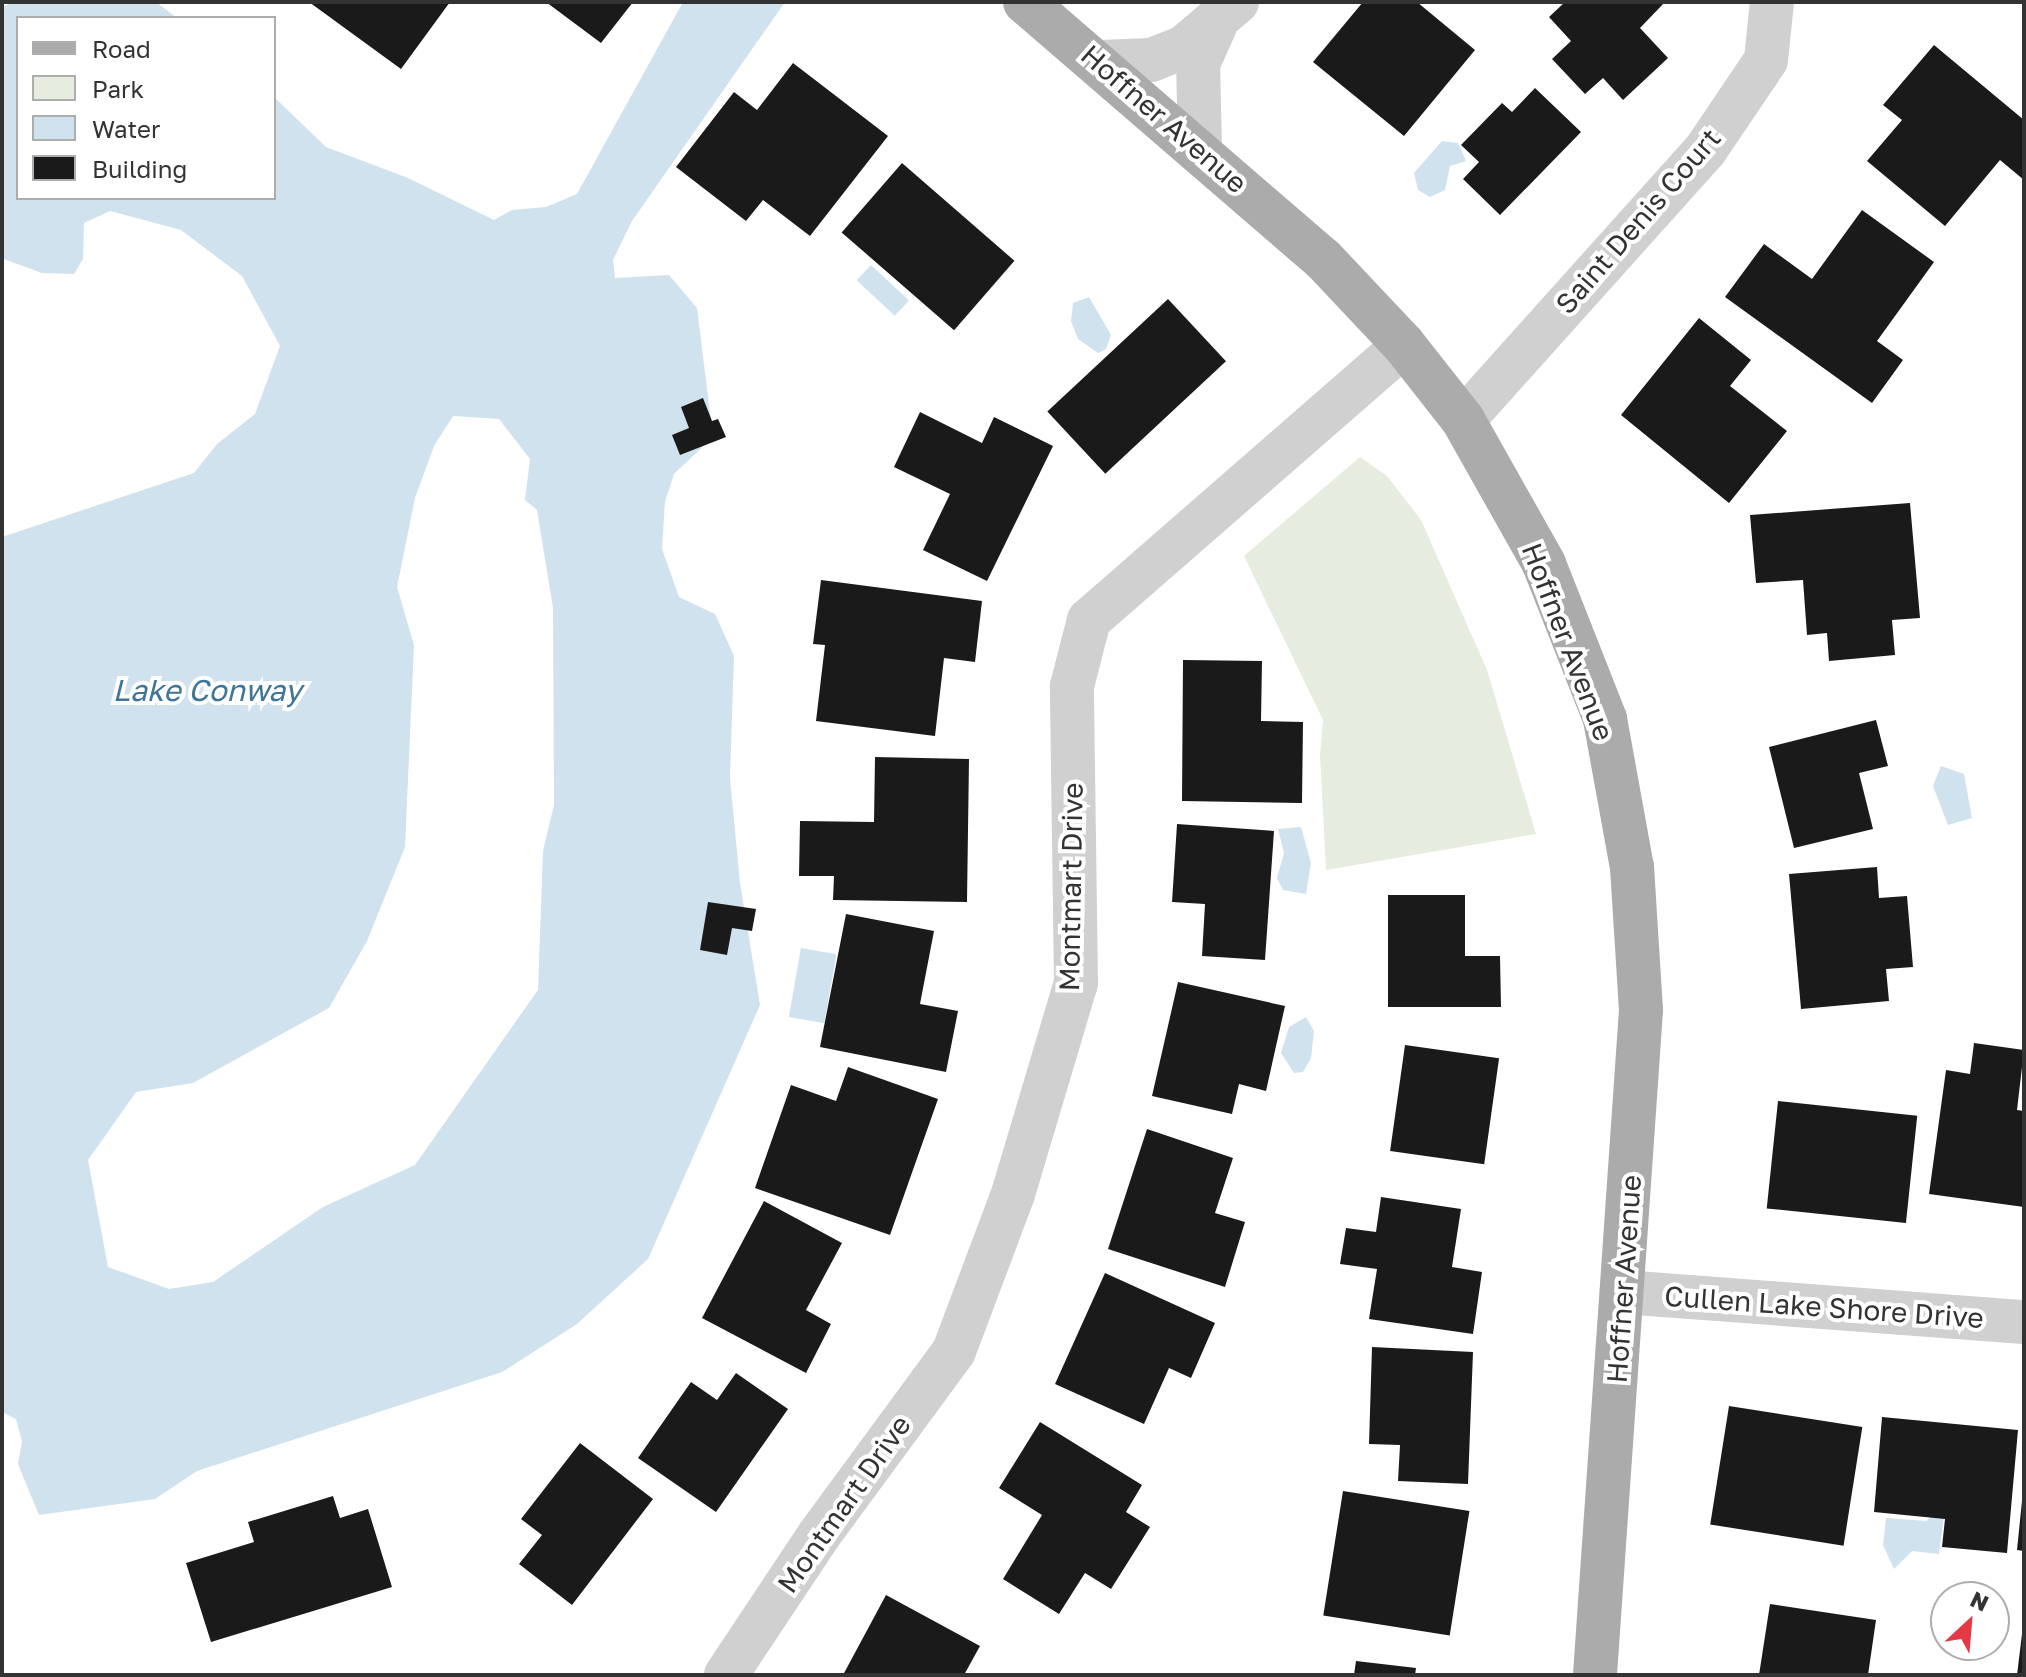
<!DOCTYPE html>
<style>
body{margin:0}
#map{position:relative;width:2026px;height:1677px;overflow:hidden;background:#fff;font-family:"Golos Text",sans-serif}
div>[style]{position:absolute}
.green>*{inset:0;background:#e6ecdf}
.water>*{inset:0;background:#cfe2ee;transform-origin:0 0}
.building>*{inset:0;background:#1a1a1a;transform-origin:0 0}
.minor>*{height:44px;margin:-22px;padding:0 22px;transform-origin:22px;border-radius:22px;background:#d0d0d0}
.major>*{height:44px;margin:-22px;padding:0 22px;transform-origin:22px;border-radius:22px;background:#ababab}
span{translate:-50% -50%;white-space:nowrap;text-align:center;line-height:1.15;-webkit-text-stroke:8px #fff;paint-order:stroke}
.street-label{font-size:28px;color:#333}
.water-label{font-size:30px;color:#3f7597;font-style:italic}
.frame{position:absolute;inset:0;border:4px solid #333;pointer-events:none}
.legend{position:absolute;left:16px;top:16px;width:260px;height:184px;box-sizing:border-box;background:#fff;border:2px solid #adadad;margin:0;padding:10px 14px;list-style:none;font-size:24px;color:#333}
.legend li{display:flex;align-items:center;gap:16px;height:40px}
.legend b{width:40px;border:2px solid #adadad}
.north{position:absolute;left:1930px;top:1581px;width:80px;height:80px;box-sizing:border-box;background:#fff;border:2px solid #adadad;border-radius:50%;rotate:26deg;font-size:22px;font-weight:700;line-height:32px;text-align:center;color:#333}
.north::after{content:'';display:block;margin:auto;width:28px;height:36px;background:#e63946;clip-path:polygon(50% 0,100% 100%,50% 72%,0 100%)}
</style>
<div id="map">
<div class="green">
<i style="clip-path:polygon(1360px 457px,1387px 476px,1421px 520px,1487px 670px,1536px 834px,1326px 870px,1320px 755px,1323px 720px,1244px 556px)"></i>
</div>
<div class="water">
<i style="clip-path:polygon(evenodd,14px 2px,156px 2px,177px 18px,18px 18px,18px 198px,274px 198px,274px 97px,326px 147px,408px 178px,494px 220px,512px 210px,546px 207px,577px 194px,683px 2px,785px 2px,632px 221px,613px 260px,615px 278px,669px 275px,697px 308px,713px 437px,674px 474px,665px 502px,662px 549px,679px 597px,715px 614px,734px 656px,730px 778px,740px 883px,760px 1005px,648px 1259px,577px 1324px,502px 1372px,197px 1471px,155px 1499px,39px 1515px,18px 1464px,22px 1441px,16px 1419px,2px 1412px,2px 537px,194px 473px,217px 444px,255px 414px,280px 346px,242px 276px,181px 230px,110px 211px,84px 223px,83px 259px,74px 274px,42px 273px,4px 259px,2px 7px,14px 2px,453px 416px,499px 419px,530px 459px,525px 500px,537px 510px,553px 608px,554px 805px,543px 851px,538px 990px,415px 1165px,323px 1207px,213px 1282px,169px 1289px,108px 1267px,88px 1160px,136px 1092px,193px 1083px,329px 1008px,367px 941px,405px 847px,414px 645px,397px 587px,415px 498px,434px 446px,453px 416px)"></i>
<i style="clip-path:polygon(1442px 141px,1458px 143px,1466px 161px,1450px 166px,1445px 190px,1430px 197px,1418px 190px,1414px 173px)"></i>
<i style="left:871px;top:265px;width:52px;height:21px;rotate:43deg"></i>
<i style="clip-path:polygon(1089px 297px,1111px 335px,1106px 349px,1098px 353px,1078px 339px,1071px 321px,1073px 303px)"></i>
<i style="clip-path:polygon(1941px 766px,1964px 774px,1972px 818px,1948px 825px,1933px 786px)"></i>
<i style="clip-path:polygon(1301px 827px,1311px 863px,1306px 894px,1283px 890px,1277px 878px,1284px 853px,1278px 829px)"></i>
<i style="left:801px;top:948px;width:36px;height:70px;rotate:10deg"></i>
<i style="clip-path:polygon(1306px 1017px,1314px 1031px,1311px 1058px,1303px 1072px,1294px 1073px,1281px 1053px,1289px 1027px)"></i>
<i style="clip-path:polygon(1932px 1514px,1944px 1516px,1939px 1554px,1912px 1551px,1894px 1569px,1883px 1545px,1886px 1518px,1927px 1521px)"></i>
</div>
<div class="building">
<i style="clip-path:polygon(309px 2px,450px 2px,401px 69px)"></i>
<i style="clip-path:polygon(546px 2px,633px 2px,601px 43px)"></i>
<i style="clip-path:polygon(1363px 2px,1417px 2px,1475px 50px,1404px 136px,1313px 62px)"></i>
<i style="clip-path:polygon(1565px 2px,1665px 2px,1640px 28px,1668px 58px,1623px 100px,1603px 78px,1585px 94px,1552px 59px,1571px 41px,1549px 17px)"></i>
<i style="clip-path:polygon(1934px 45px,2024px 120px,2024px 180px,2000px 160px,1945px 226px,1867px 161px,1902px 120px,1883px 105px)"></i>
<i style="clip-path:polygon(793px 63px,888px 136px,810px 236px,763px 200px,746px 221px,676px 167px,734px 92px,757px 110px)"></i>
<i style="clip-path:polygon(1535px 88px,1581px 132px,1500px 215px,1463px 179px,1479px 162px,1461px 145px,1502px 103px,1512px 112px)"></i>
<i style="left:902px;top:163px;width:149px;height:92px;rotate:41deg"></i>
<i style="clip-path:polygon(1862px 210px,1934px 262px,1877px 341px,1903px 360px,1872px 403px,1725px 297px,1764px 244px,1812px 279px)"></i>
<i style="left:1168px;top:299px;width:85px;height:165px;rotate:47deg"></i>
<i style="clip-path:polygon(1699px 318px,1751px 360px,1730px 386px,1787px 431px,1729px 503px,1621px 415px)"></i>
<i style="clip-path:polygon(703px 398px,712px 421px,718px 419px,726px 437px,680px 455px,672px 435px,689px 428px,681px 407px)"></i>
<i style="clip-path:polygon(920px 412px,982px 443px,994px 417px,1053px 446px,987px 581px,923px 550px,950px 494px,894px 467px)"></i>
<i style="clip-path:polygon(1910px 503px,1920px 618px,1892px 620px,1895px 655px,1829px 661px,1827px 633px,1807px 635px,1803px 580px,1756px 583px,1750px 515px)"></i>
<i style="clip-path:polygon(821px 580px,982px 601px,975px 662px,944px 658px,935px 736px,816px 721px,825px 645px,813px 644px)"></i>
<i style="clip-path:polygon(1183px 660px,1262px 661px,1261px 721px,1303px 722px,1302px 803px,1182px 801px)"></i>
<i style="clip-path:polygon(1876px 720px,1888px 766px,1859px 773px,1873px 829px,1794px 848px,1769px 747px)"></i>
<i style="clip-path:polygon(875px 757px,969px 759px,967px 902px,833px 900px,834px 876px,799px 876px,800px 821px,874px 822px)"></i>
<i style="clip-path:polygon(1177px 824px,1274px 831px,1265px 960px,1202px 956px,1205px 904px,1172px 902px)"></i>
<i style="clip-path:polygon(1877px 867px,1879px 898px,1907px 896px,1913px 967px,1886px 969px,1889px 1001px,1801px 1009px,1789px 874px)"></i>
<i style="clip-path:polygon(1388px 895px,1465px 895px,1465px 956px,1500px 956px,1501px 1007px,1388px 1007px)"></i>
<i style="clip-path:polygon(708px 902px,756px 909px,752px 931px,732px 928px,727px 955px,700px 950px)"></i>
<i style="clip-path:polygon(846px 914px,934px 931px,920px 1004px,958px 1011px,946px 1072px,820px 1047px)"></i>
<i style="clip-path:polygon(1178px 982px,1285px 1006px,1266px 1091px,1239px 1084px,1232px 1114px,1152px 1096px)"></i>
<i style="clip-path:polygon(1974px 1043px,2024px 1050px,2017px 1110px,2024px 1111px,2024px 1207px,1929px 1194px,1946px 1070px,1970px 1074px)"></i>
<i style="left:1405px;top:1045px;width:95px;height:107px;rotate:8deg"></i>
<i style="clip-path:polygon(848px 1067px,938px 1099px,890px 1235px,755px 1188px,791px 1085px,836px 1101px)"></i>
<i style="left:1778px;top:1101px;width:140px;height:108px;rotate:6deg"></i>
<i style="clip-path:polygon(1147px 1129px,1233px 1158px,1215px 1213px,1245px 1222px,1225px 1287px,1108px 1249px)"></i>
<i style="clip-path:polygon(1381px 1197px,1461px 1209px,1452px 1267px,1482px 1272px,1473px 1334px,1369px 1319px,1377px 1269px,1340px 1264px,1346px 1228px,1376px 1232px)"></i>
<i style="clip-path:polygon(764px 1201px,842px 1243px,806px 1310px,831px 1324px,806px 1373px,702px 1318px)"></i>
<i style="clip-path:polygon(1105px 1273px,1215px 1323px,1191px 1378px,1169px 1368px,1144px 1424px,1055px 1384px)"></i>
<i style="clip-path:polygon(1372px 1347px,1473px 1352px,1468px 1484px,1398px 1481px,1400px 1445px,1369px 1444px)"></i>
<i style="clip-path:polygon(736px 1373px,788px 1409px,716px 1512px,638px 1458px,691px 1382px,717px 1400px)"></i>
<i style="left:1729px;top:1406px;width:135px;height:120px;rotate:9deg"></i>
<i style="clip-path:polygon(1882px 1417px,2018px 1430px,2007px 1553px,1942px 1547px,1945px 1519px,1874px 1512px)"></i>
<i style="clip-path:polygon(1040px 1422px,1142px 1485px,1126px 1512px,1150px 1527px,1111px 1589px,1085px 1573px,1059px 1614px,1003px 1579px,1042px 1515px,999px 1488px)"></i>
<i style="clip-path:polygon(580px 1443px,653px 1499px,572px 1605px,519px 1564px,542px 1535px,521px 1519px)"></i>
<i style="left:1343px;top:1491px;width:128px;height:126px;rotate:9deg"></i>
<i style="clip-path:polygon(333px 1496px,340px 1518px,368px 1509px,392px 1587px,211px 1642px,186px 1563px,254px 1542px,248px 1522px)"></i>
<i style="clip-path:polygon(2022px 1501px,2024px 1501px,2024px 1551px,2017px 1550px)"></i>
<i style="clip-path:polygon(886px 1595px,980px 1646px,964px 1675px,843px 1675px)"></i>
<i style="clip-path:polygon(1770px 1604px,1876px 1620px,1868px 1675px,1759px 1675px)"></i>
<i style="clip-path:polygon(2022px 1634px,2024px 1675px,2017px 1675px)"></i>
<i style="clip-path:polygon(1356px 1661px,1416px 1668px,1415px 1675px,1354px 1675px)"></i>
</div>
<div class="minor">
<i style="left:1100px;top:62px;width:51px;rotate:-2.2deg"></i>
<i style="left:1151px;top:60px;width:34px;rotate:-21deg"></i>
<i style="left:1183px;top:48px;width:71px;rotate:-40.4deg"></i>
<i style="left:1200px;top:149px;width:85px;rotate:-91.3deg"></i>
<i style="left:1198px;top:64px;width:42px;rotate:-65.9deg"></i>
<i style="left:1463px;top:420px;width:364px;rotate:-48.1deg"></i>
<i style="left:1706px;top:149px;width:107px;rotate:-56deg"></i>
<i style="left:1766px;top:60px;width:58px;rotate:-84.1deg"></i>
<i style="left:1623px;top:1292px;width:402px;rotate:4.3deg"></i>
<i style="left:726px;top:1675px;width:168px;rotate:-56.4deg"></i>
<i style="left:819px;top:1535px;width:228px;rotate:-53.7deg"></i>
<i style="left:954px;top:1351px;width:168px;rotate:-69.4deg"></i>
<i style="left:1013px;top:1194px;width:220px;rotate:-73.4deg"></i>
<i style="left:1076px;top:983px;width:297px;rotate:-90.8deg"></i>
<i style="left:1072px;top:686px;width:68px;rotate:-75.6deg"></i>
<i style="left:1089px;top:620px;width:418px;rotate:-41.1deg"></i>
</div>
<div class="major">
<i style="left:1025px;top:2px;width:394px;rotate:40.8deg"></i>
<i style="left:1323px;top:259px;width:118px;rotate:46.7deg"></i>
<i style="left:1404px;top:345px;width:95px;rotate:51.8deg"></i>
<i style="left:1463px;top:420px;width:165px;rotate:60.6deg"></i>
<i style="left:1544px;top:564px;width:167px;rotate:68.5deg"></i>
<i style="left:1605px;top:719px;width:150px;rotate:79.7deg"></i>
<i style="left:1632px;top:867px;width:143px;rotate:86.4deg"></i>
<i style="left:1641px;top:1010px;width:667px;rotate:93.96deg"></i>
</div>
<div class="street-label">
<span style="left:1164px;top:119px;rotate:41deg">Hoffner Avenue</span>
<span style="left:1638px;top:221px;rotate:-49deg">Saint Denis Court</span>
<span style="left:1568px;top:642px;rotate:69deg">Hoffner Avenue</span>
<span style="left:1071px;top:887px;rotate:-89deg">Montmart Drive</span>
<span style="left:1624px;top:1279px;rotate:-86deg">Hoffner Avenue</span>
<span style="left:1824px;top:1307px;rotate:4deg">Cullen Lake Shore Drive</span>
<span style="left:844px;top:1504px;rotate:-55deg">Montmart Drive</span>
</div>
<div class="water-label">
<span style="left:207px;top:690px">Lake Conway</span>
</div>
<div class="frame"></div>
<ul class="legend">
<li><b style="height:10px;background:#ababab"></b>Road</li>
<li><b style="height:22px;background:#e6ecdf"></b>Park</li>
<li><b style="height:22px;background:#cfe2ee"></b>Water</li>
<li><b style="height:22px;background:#1a1a1a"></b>Building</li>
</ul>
<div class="north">N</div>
</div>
